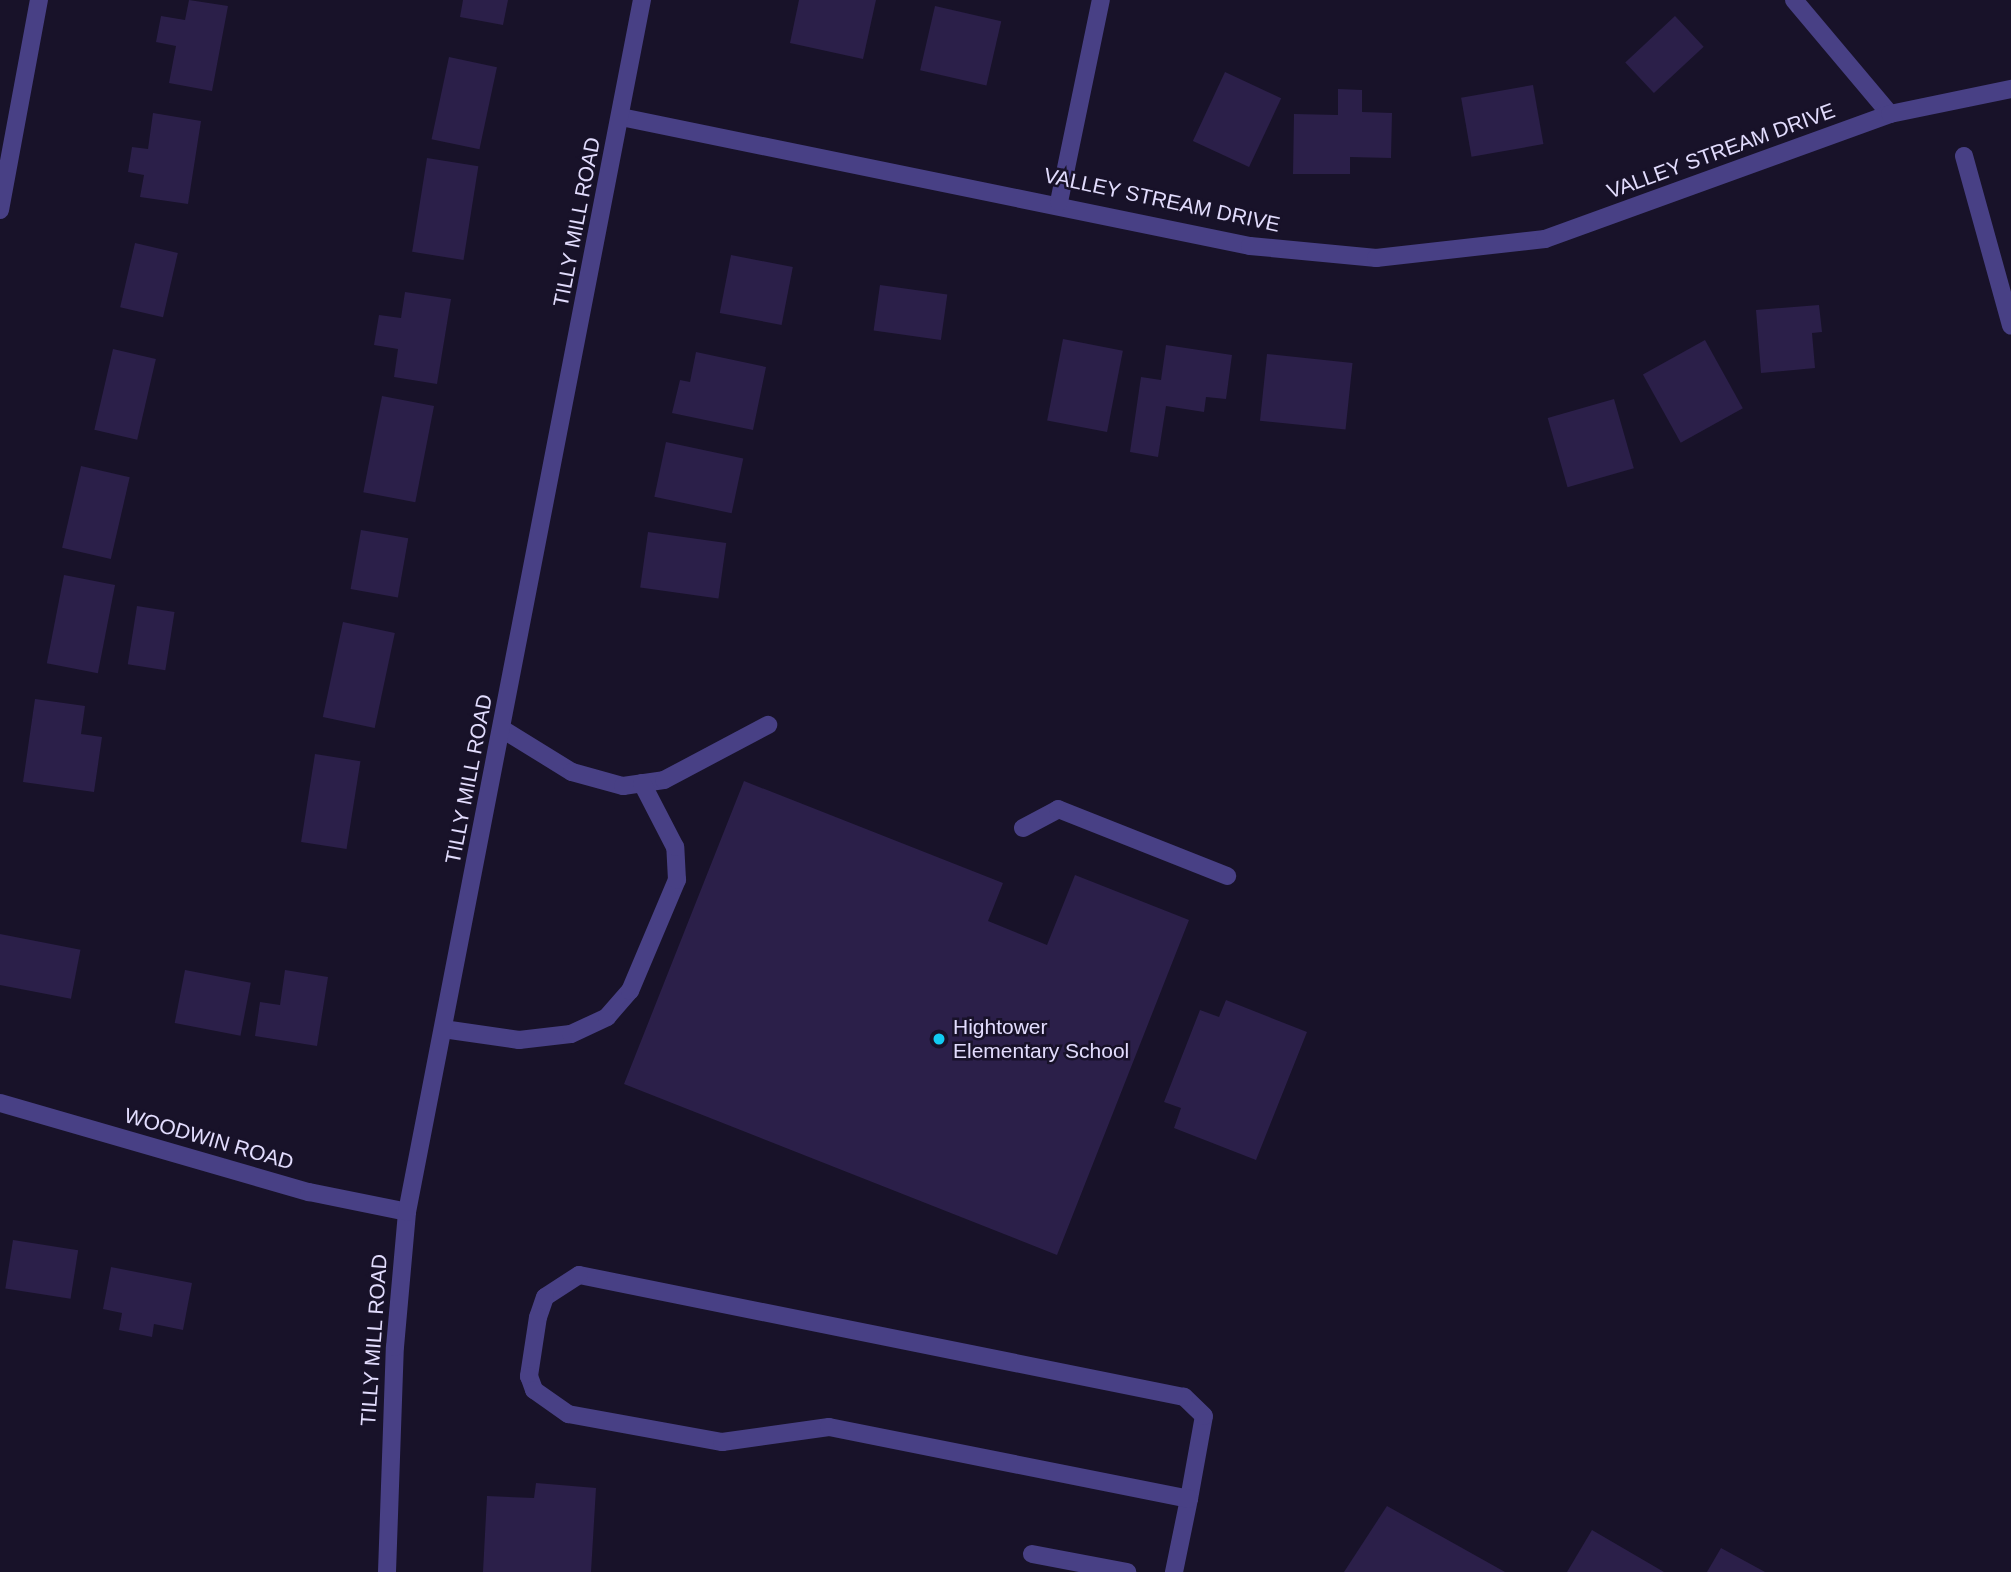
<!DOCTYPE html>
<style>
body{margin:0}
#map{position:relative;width:2011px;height:1572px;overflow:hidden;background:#181229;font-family:Arial,sans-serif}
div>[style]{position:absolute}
.building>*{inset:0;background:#2b1f49;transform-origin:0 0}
.minor>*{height:18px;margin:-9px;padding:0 9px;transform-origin:9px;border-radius:9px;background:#484085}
.dots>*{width:19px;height:19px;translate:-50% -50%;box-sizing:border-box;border:4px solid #181229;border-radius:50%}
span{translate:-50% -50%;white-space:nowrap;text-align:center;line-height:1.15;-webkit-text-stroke:5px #181229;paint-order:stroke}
.street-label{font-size:21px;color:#e2dcfd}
.poi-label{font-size:21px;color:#e2dcfd}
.left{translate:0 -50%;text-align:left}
</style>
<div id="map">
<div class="building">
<i style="clip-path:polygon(189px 0,228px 6px,212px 91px,169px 83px,176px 46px,156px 42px,161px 16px,185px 20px)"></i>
<i style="clip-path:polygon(463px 0,508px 0,503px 25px,460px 17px)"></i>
<i style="clip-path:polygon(799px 0,876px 0,863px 59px,790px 43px)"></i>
<i style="left:935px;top:6px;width:68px;height:66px;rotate:13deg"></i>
<i style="left:1675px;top:16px;width:42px;height:68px;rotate:47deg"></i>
<i style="left:449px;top:57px;width:49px;height:84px;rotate:12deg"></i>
<i style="left:1225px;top:72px;width:62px;height:76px;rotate:25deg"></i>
<i style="left:1533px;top:85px;width:60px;height:73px;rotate:80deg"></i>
<i style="clip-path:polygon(1338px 89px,1362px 90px,1362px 112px,1392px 113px,1391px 158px,1350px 157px,1350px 174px,1293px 174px,1294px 114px,1338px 115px)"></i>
<i style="clip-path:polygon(153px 113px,201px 121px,188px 204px,140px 197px,144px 175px,128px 172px,132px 147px,148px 149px)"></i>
<i style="left:427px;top:158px;width:52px;height:95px;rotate:9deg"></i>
<i style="left:135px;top:243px;width:44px;height:66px;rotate:13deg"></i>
<i style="left:731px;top:255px;width:63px;height:59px;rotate:11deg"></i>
<i style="left:880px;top:285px;width:68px;height:46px;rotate:8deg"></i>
<i style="clip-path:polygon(405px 292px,451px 299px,437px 384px,394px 377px,398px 349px,374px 345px,379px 315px,401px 318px)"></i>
<i style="clip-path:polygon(1819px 305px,1822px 332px,1812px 333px,1815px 368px,1761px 373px,1756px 310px)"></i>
<i style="left:1063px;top:339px;width:61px;height:83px;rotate:11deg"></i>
<i style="left:1705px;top:340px;width:78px;height:71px;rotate:61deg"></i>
<i style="clip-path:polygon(1166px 345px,1232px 355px,1226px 399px,1206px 397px,1204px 412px,1166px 406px,1158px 457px,1130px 452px,1141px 377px,1161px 380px)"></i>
<i style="left:113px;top:349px;width:44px;height:83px;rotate:13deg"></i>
<i style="clip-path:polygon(696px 352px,766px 367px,753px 430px,672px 413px,680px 380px,690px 382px)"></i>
<i style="left:1267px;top:354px;width:86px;height:67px;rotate:6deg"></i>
<i style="left:382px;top:396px;width:53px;height:98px;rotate:11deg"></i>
<i style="left:1614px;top:399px;width:72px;height:69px;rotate:74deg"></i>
<i style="left:666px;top:442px;width:79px;height:56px;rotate:12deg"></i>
<i style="left:81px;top:466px;width:50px;height:84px;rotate:13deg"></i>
<i style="left:361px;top:530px;width:48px;height:60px;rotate:10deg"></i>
<i style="left:648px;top:532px;width:79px;height:56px;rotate:8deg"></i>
<i style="left:64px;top:575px;width:52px;height:90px;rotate:11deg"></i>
<i style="left:137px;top:606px;width:38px;height:59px;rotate:9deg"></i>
<i style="left:343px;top:622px;width:53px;height:97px;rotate:12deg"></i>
<i style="clip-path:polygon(35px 699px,85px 706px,81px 734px,102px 737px,94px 792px,23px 782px)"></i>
<i style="left:315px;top:754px;width:46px;height:89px;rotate:9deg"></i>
<i style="clip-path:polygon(744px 781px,1003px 883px,988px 921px,1047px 945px,1075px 875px,1189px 920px,1057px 1255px,624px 1084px)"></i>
<i style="left:0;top:934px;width:82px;height:50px;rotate:11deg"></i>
<i style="left:185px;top:970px;width:67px;height:54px;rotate:11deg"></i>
<i style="clip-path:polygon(285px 970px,328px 977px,317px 1046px,255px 1036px,260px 1002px,280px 1005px)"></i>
<i style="clip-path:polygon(1226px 1000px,1307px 1032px,1256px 1160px,1174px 1128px,1181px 1108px,1164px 1102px,1200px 1010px,1219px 1017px)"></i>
<i style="left:13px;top:1240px;width:66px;height:49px;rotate:9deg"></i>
<i style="clip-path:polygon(111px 1267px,192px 1283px,183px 1330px,154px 1324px,152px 1337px,119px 1330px,122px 1313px,103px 1309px)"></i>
<i style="clip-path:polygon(536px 1483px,596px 1488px,591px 1572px,483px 1572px,487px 1496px,534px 1498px)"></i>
<i style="clip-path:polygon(1387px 1506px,1505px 1572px,1344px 1572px)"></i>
<i style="clip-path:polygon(1592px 1530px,1664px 1572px,1567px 1572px)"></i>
<i style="clip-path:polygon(1721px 1548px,1765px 1572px,1707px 1572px)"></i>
</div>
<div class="minor">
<i style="left:1794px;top:0;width:149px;rotate:49.9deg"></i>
<i style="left:621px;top:117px;width:642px;rotate:11.59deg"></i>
<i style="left:1250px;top:246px;width:127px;rotate:5.4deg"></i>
<i style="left:1376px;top:258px;width:170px;rotate:-6.4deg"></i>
<i style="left:1545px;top:239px;width:367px;rotate:-19.9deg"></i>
<i style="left:1890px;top:114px;width:124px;rotate:-11.7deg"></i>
<i style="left:1964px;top:156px;width:176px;rotate:74.5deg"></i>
<i style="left:1059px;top:202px;width:206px;rotate:-78.3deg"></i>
<i style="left:0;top:210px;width:214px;rotate:-79.5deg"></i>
<i style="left:502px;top:729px;width:82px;rotate:31.6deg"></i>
<i style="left:572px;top:772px;width:53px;rotate:15.4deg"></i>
<i style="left:623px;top:786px;width:41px;rotate:-8.3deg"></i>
<i style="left:664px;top:780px;width:118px;rotate:-27.9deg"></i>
<i style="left:1023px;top:828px;width:40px;rotate:-28deg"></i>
<i style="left:1058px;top:809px;width:182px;rotate:21.6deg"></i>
<i style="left:443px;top:1029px;width:77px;rotate:8.2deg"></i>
<i style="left:519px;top:1040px;width:52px;rotate:-6.6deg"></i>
<i style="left:571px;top:1034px;width:40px;rotate:-25deg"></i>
<i style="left:607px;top:1017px;width:35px;rotate:-49deg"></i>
<i style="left:630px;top:991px;width:121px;rotate:-67.1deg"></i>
<i style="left:677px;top:880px;width:33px;rotate:-93deg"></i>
<i style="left:675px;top:847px;width:72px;rotate:-117.3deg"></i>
<i style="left:0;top:1103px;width:322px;rotate:16.1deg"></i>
<i style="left:309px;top:1192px;width:100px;rotate:11.5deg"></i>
<i style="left:1032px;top:1554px;width:97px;rotate:10.7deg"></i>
<i style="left:387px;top:1572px;width:225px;rotate:-88deg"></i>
<i style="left:395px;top:1347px;width:136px;rotate:-84.9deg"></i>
<i style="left:407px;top:1212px;width:1235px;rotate:-79.03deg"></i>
<i style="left:1174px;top:1572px;width:75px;rotate:-78.4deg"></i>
<i style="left:1189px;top:1499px;width:84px;rotate:-79.8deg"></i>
<i style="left:1204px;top:1416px;width:28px;rotate:-136deg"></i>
<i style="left:1184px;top:1397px;width:617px;rotate:-168.6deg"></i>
<i style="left:579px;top:1275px;width:40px;rotate:147.1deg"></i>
<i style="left:545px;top:1297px;width:21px;rotate:109deg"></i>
<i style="left:538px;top:1317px;width:60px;rotate:98.7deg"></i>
<i style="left:529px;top:1376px;width:15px;rotate:70deg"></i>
<i style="left:534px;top:1390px;width:42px;rotate:35.2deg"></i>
<i style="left:568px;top:1414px;width:157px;rotate:10.3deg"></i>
<i style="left:722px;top:1442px;width:108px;rotate:-8deg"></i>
<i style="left:829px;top:1427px;width:367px;rotate:11.3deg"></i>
</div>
<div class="dots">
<i style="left:939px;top:1039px;background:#12cbf2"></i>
</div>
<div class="street-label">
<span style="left:1721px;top:151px;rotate:-20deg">VALLEY STREAM DRIVE</span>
<span style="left:1162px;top:200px;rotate:12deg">VALLEY STREAM DRIVE</span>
<span style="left:577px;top:222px;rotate:-79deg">TILLY MILL ROAD</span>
<span style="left:469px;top:779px;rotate:-79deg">TILLY MILL ROAD</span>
<span style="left:209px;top:1139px;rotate:16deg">WOODWIN ROAD</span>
<span style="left:374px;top:1340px;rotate:-86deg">TILLY MILL ROAD</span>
</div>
<div class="poi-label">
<span class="left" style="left:953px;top:1039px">Hightower<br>Elementary School</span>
</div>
</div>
